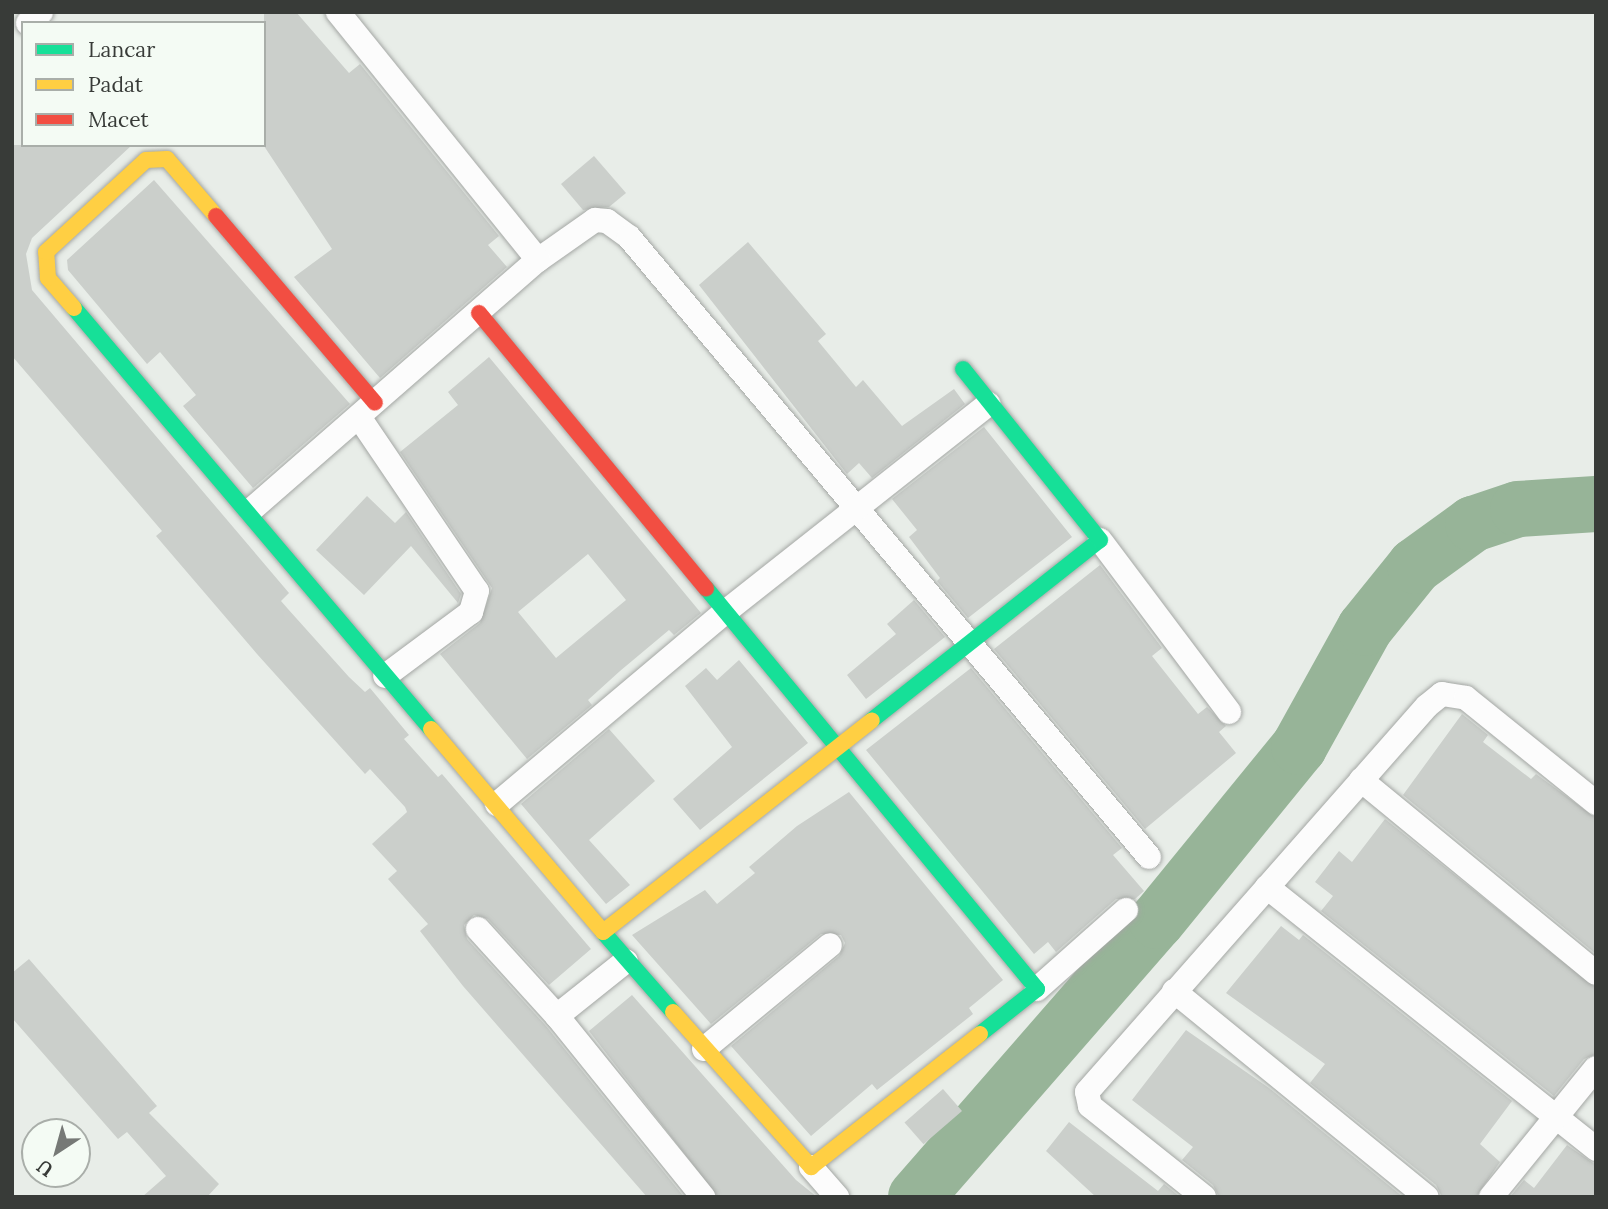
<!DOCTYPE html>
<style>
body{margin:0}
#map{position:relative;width:1608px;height:1209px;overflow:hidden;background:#e8ede8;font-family:Lora,serif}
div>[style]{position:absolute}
.river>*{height:56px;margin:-28px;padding:0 28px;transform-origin:28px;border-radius:28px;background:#97b498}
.building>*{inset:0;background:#cbcfcb;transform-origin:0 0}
.roads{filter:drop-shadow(0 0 2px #a4a7a4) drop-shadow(0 0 2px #a4a7a4)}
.street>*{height:24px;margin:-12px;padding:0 12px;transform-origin:12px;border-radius:12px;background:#fcfcfc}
.fast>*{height:16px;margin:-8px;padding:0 8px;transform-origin:8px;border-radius:8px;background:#16e098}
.slow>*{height:16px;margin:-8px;padding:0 8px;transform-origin:8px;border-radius:8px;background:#ffcf43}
.jam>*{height:16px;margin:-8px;padding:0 8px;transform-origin:8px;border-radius:8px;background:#f24e42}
span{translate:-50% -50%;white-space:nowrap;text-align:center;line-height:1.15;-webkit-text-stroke:5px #f4fbf4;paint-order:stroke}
.frame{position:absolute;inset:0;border:14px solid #383b38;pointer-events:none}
.legend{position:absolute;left:21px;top:21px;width:245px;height:126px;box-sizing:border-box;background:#f4fbf4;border:2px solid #a9aea9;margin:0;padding:9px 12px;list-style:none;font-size:21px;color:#383b38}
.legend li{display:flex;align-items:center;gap:14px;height:35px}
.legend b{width:35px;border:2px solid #a9aea9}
.north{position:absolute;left:21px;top:1118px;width:70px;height:70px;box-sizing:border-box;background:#f4fbf4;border:2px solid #a9aea9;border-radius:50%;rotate:216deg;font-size:19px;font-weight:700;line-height:28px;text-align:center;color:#383b38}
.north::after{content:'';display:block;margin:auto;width:24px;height:32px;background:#767976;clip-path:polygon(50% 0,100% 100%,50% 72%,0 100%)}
</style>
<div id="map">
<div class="river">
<i style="left:916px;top:1197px;width:366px;rotate:-48.9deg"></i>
<i style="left:1157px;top:921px;width:225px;rotate:-50.8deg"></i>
<i style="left:1299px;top:747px;width:136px;rotate:-61deg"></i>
<i style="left:1365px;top:628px;width:80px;rotate:-51.1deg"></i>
<i style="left:1415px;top:566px;width:72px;rotate:-35.9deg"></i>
<i style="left:1473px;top:524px;width:47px;rotate:-18.4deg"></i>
<i style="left:1518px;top:509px;width:78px;rotate:-3.7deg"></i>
</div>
<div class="building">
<i style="clip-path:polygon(264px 12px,296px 12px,349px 73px,360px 64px,499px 236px,488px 245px,507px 267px,380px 378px,294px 277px,332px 249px,264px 146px)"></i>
<i style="clip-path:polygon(12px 145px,132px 145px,32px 238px,26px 254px,32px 290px,289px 593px,281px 601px,288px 609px,349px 677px,365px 692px,370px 688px,409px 735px,404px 739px,438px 777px,442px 774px,591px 949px,549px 985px,488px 919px,474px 915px,464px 925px,467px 939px,546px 1026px,684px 1197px,647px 1197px,463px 986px,420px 931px,428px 924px,388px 879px,397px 871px,372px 844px,407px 812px,405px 807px,370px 769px,365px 774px,257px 654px,156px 536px,162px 531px,12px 356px)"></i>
<i style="clip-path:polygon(594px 156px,626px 193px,609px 207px,583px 210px,561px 184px)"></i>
<i style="clip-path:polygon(154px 180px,350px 404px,253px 488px,183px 406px,196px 395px,160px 352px,147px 364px,68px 270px,67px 260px)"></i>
<i style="clip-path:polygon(748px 242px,826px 334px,818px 341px,856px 387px,863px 380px,902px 426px,954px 389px,965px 404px,872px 478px,859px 463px,847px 474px,699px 285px)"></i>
<i style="clip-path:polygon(evenodd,489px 357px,701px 613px,674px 635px,669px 630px,620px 671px,588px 700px,592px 705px,527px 759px,440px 654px,480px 623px,492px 588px,400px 452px,458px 405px,448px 392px,489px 357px,588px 554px,626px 600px,556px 658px,518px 612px,588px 554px)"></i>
<i style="clip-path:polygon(984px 427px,1072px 537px,968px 618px,937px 581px,940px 578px,909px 537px,917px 530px,892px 499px)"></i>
<i style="clip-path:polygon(367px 496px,395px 523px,406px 512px,461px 594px,458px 603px,411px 546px,364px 595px,316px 550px)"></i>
<i style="clip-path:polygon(1100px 565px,1162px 648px,1152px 656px,1198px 714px,1207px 707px,1226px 726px,1219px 732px,1236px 753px,1145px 829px,994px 649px)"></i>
<i style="clip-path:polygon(914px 600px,945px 637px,866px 699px,847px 675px,896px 634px,887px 624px)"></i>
<i style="clip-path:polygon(739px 660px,808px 743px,700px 830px,673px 799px,732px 747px,685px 686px,706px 668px,717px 680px)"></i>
<i style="clip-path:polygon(971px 668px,1122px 848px,1113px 855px,1144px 891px,1135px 899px,1116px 899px,1056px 952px,1048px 942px,1034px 954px,866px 750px)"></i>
<i style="clip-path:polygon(1462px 714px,1488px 735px,1483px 742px,1531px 779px,1536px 774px,1596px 818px,1596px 954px,1403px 795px)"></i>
<i style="clip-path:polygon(609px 729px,655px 781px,589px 840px,630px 885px,606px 904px,521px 804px)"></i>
<i style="clip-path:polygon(849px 792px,1003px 980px,969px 1008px,973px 1014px,877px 1090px,872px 1084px,811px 1136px,731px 1046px,839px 956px,845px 943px,841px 935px,821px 934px,711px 1024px,632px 935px,705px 890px,717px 904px,755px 873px,749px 867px,797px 826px)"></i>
<i style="clip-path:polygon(1385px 819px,1596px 988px,1596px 1054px,1584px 1059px,1554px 1096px,1321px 911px,1333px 896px,1315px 882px,1339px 851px,1352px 862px)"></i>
<i style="clip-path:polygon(1281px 926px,1299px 940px,1303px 935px,1512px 1101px,1480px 1144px,1500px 1162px,1476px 1197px,1442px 1197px,1436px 1185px,1310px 1083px,1325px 1064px,1226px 993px)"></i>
<i style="clip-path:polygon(29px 959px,157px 1106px,149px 1113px,219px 1184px,207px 1197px,142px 1197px,166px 1176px,127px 1132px,118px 1139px,12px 1018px,12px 973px)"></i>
<i style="clip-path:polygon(632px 995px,796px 1180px,817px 1197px,718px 1197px,589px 1031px)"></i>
<i style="clip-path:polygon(1186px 1030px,1269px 1088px,1403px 1197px,1219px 1197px,1213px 1185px,1182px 1160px,1193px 1147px,1132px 1100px)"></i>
<i style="left:943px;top:1089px;width:29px;height:51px;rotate:49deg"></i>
<i style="clip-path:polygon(1069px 1122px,1158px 1191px,1164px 1184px,1180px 1197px,1096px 1197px,1046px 1151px)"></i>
<i style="clip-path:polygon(1567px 1145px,1596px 1165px,1596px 1197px,1510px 1197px,1524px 1180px,1534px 1188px)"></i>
</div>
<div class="roads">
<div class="street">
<i style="left:28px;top:23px;width:17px;rotate:-40deg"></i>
<i style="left:538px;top:260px;width:70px;rotate:-35.1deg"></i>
<i style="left:595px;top:220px;width:12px;rotate:5deg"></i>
<i style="left:607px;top:221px;width:27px;rotate:36deg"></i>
<i style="left:629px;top:237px;width:809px;rotate:50.01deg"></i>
<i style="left:359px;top:417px;width:210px;rotate:55.9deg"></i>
<i style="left:477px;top:591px;width:22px;rotate:106deg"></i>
<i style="left:471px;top:612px;width:107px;rotate:143.3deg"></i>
<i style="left:251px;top:510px;width:381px;rotate:-41.1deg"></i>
<i style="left:538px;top:260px;width:319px;rotate:-128.9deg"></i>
<i style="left:1100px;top:540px;width:215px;rotate:53.1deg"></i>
<i style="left:1361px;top:780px;width:304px;rotate:39.4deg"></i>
<i style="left:497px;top:804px;width:297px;rotate:-40.1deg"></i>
<i style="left:724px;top:613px;width:337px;rotate:-38.3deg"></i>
<i style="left:1267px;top:887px;width:421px;rotate:38.5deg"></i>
<i style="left:478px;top:929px;width:118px;rotate:47.8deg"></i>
<i style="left:557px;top:1016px;width:233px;rotate:51.1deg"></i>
<i style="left:1037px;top:989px;width:119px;rotate:-41.6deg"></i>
<i style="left:1174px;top:991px;width:326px;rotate:39.2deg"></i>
<i style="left:557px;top:1016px;width:88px;rotate:-38.6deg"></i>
<i style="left:704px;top:1049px;width:163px;rotate:-39.5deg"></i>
<i style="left:811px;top:1167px;width:40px;rotate:49deg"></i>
<i style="left:1204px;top:1197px;width:146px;rotate:-141.4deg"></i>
<i style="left:1090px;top:1106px;width:14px;rotate:-102deg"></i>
<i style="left:1087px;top:1092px;width:514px;rotate:-48.63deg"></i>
<i style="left:1427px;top:706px;width:19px;rotate:-39deg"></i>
<i style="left:1442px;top:694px;width:24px;rotate:9deg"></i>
<i style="left:1466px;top:698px;width:167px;rotate:38.9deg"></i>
<i style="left:1491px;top:1197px;width:166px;rotate:-50.9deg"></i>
</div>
<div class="fast">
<i style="left:74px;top:308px;width:552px;rotate:49.7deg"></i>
<i style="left:706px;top:588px;width:520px;rotate:50.46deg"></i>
<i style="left:1037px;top:989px;width:73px;rotate:141.7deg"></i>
<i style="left:872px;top:720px;width:290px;rotate:-38.3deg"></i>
<i style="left:1100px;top:540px;width:219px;rotate:-128.7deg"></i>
<i style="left:603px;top:932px;width:106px;rotate:48.8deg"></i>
</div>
<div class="slow">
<i style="left:74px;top:308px;width:40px;rotate:-131deg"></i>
<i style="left:48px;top:278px;width:26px;rotate:-94deg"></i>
<i style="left:46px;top:252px;width:136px;rotate:-42.6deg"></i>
<i style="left:146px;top:160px;width:21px;rotate:-3deg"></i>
<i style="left:167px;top:159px;width:75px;rotate:49.3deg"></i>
<i style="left:431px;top:729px;width:266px;rotate:49.7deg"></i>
<i style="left:603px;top:932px;width:342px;rotate:-38.2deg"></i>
<i style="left:673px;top:1012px;width:208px;rotate:48.3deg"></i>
<i style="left:811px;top:1167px;width:215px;rotate:-38.2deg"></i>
</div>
<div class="jam">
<i style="left:216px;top:216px;width:245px;rotate:49.6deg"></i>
<i style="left:479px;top:313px;width:357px;rotate:50.5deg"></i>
</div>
</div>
<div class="frame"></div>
<ul class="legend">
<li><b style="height:9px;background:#16e098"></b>Lancar</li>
<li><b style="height:9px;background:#ffcf43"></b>Padat</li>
<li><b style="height:9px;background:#f24e42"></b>Macet</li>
</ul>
<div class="north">U</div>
</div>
